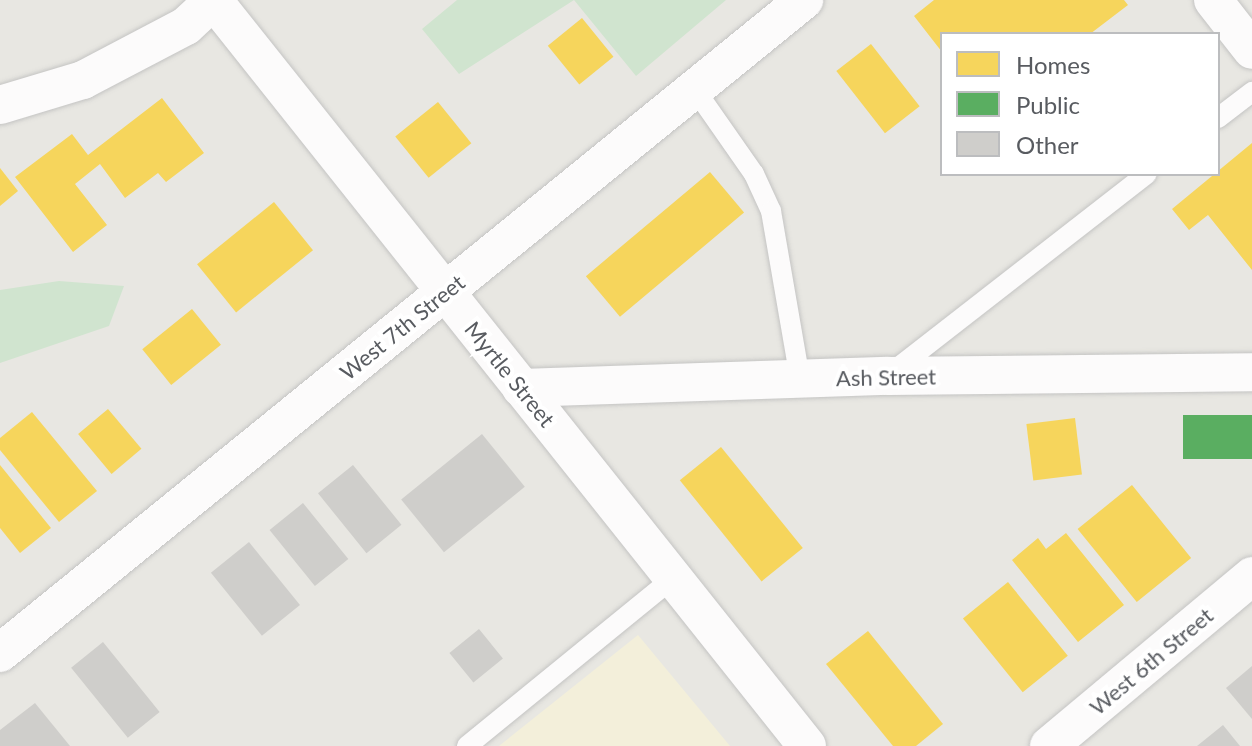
<!DOCTYPE html>
<style>
body{margin:0}
#map{position:relative;width:1252px;height:746px;overflow:hidden;background:#e8e7e2;font-family:Lato,sans-serif}
div>[style]{position:absolute}
.commercial>*{inset:0;background:#f3efda}
.green>*{inset:0;background:#d0e4cf}
.homes>*{inset:0;background:#f6d55c;transform-origin:0 0}
.public>*{inset:0;background:#5aae61;transform-origin:0 0}
.building>*{inset:0;background:#cfcecb;transform-origin:0 0}
.roads{filter:drop-shadow(0 0 2px #c4c4c3) drop-shadow(0 0 2px #c4c4c3)}
.service>*{height:20px;margin:-10px;padding:0 10px;transform-origin:10px;border-radius:10px;background:#fcfbfb}
.minor>*{height:38px;margin:-19px;padding:0 19px;transform-origin:19px;border-radius:19px;background:#fcfbfb}
span{translate:-50% -50%;white-space:nowrap;text-align:center;line-height:1.15;-webkit-text-stroke:8px #fff;paint-order:stroke}
.street-label{font-size:22px;color:#585b60}
.legend{position:absolute;left:940px;top:32px;width:280px;height:144px;box-sizing:border-box;background:#fff;border:2px solid #bcbdbf;margin:0;padding:10px 14px;list-style:none;font-size:24px;color:#585b60}
.legend li{display:flex;align-items:center;gap:16px;height:40px}
.legend b{width:40px;border:2px solid #bcbdbf}
</style>
<div id="map">
<div class="commercial">
<i style="clip-path:polygon(638px 635px,730px 746px,499px 746px)"></i>
</div>
<div class="green">
<i style="clip-path:polygon(457px 0,726px 0,636px 76px,574px 0,459px 74px,422px 29px)"></i>
<i style="clip-path:polygon(59px 281px,124px 286px,109px 326px,0 363px,0 290px)"></i>
</div>
<div class="homes">
<i style="clip-path:polygon(934px 0,1124px 0,1128px 5px,1090px 34px,942px 34px,942px 52px,914px 16px)"></i>
<i style="left:582px;top:18px;width:50px;height:44px;rotate:51deg"></i>
<i style="left:871px;top:44px;width:79px;height:44px;rotate:52deg"></i>
<i style="clip-path:polygon(162px 98px,204px 153px,166px 182px,158px 173px,125px 198px,100px 164px,75px 184px,107px 225px,73px 252px,15px 177px,72px 134px,88px 155px)"></i>
<i style="left:438px;top:102px;width:53px;height:55px;rotate:51deg"></i>
<i style="clip-path:polygon(1252px 143px,1252px 270px,1208px 215px,1189px 230px,1172px 209px)"></i>
<i style="clip-path:polygon(0 168px,18px 191px,0 206px)"></i>
<i style="left:710px;top:172px;width:53px;height:162px;rotate:50deg"></i>
<i style="left:274px;top:202px;width:62px;height:99px;rotate:51deg"></i>
<i style="left:192px;top:309px;width:46px;height:64px;rotate:51deg"></i>
<i style="left:108px;top:409px;width:52px;height:39px;rotate:50deg"></i>
<i style="clip-path:polygon(32px 412px,97px 491px,59px 522px,0 450px,0 438px)"></i>
<i style="left:1075px;top:418px;width:57px;height:49px;rotate:83deg"></i>
<i style="left:721px;top:447px;width:130px;height:53px;rotate:51deg"></i>
<i style="clip-path:polygon(0 465px,51px 528px,20px 553px,0 528px)"></i>
<i style="left:1132px;top:485px;width:94px;height:70px;rotate:51deg"></i>
<i style="clip-path:polygon(1066px 533px,1124px 605px,1078px 642px,1012px 560px,1038px 538px,1046px 549px)"></i>
<i style="left:1008px;top:582px;width:95px;height:58px;rotate:51deg"></i>
<i style="clip-path:polygon(868px 631px,943px 724px,916px 746px,893px 746px,826px 664px)"></i>
</div>
<div class="public">
<i style="left:1252px;top:415px;width:44px;height:69px;rotate:90deg"></i>
</div>
<div class="building">
<i style="left:482px;top:434px;width:68px;height:104px;rotate:51deg"></i>
<i style="left:353px;top:465px;width:77px;height:45px;rotate:51deg"></i>
<i style="left:303px;top:503px;width:72px;height:43px;rotate:51deg"></i>
<i style="left:249px;top:542px;width:81px;height:49px;rotate:51deg"></i>
<i style="left:479px;top:629px;width:38px;height:38px;rotate:51deg"></i>
<i style="left:103px;top:642px;width:90px;height:41px;rotate:51deg"></i>
<i style="clip-path:polygon(1252px 666px,1252px 719px,1226px 688px)"></i>
<i style="clip-path:polygon(35px 703px,70px 746px,0 746px,0 730px)"></i>
<i style="clip-path:polygon(1223px 725px,1240px 746px,1197px 746px)"></i>
</div>
<div class="roads">
<div class="service">
<i style="left:696px;top:91px;width:101px;rotate:55.1deg"></i>
<i style="left:754px;top:174px;width:41px;rotate:65.3deg"></i>
<i style="left:771px;top:211px;width:170px;rotate:80.2deg"></i>
<i style="left:1218px;top:118px;width:43px;rotate:-37.4deg"></i>
<i style="left:891px;top:373px;width:324px;rotate:-37.9deg"></i>
<i style="left:467px;top:746px;width:266px;rotate:-39.2deg"></i>
</div>
<div class="minor">
<i style="left:1213px;top:0;width:63px;rotate:52deg"></i>
<i style="left:214px;top:1px;width:952px;rotate:51.48deg"></i>
<i style="left:0;top:105px;width:87px;rotate:-16.8deg"></i>
<i style="left:83px;top:80px;width:116px;rotate:-27.7deg"></i>
<i style="left:186px;top:26px;width:38px;rotate:-43deg"></i>
<i style="left:521px;top:388px;width:367px;rotate:-1.9deg"></i>
<i style="left:888px;top:376px;width:364px;rotate:-0.6deg"></i>
<i style="left:0;top:653px;width:1036px;rotate:-39.08deg"></i>
<i style="left:1049px;top:746px;width:265px;rotate:-39.9deg"></i>
</div>
</div>
<div class="street-label">
<span style="left:402px;top:327px;rotate:-39deg">West 7th Street</span>
<span style="left:510px;top:374px;rotate:51deg">Myrtle Street</span>
<span style="left:886px;top:377px;rotate:-1deg">Ash Street</span>
<span style="left:1151px;top:661px;rotate:-40deg">West 6th Street</span>
</div>
<ul class="legend">
<li><b style="height:22px;background:#f6d55c"></b>Homes</li>
<li><b style="height:22px;background:#5aae61"></b>Public</li>
<li><b style="height:22px;background:#cfcecb"></b>Other</li>
</ul>
</div>
